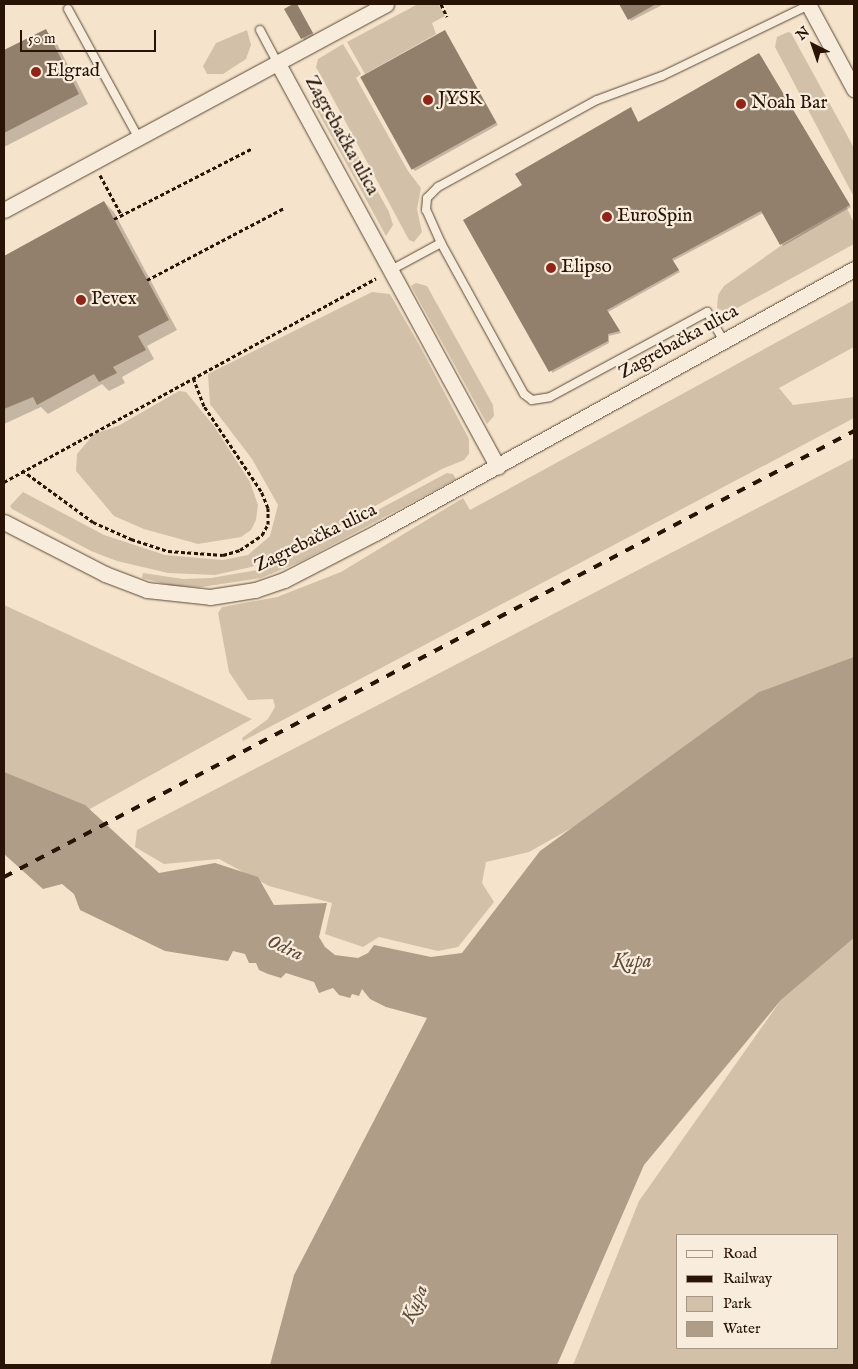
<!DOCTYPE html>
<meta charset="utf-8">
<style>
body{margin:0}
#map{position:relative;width:858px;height:1369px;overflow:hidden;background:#f5e4cb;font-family:"IM FELL English",serif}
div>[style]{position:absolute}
.green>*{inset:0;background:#d2c0a9}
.water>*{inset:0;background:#af9d88}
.shadow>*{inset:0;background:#0003;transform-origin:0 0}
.building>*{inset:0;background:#93806c;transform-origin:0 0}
.path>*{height:3px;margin-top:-1.5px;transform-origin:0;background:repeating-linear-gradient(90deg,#281305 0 4px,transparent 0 6.5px)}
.roads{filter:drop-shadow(0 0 1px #5b4736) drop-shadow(0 0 1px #5b4736)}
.service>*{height:8px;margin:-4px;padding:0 4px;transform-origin:4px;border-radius:4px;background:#f8eddd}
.minor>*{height:15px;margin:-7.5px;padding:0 7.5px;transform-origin:7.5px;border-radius:7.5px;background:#f8eddd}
.rail>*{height:4px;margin-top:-2px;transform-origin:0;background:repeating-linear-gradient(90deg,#281305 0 9px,transparent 0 18px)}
.dots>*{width:14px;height:14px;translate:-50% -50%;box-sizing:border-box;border:2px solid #f8eddd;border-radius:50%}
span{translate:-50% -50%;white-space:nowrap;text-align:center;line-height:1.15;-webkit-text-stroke:4.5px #f8eddd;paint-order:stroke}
.poi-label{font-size:19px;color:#281305}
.left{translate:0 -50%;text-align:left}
.street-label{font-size:19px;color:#281305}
.water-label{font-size:20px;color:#5e4a39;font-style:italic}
.frame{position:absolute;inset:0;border:5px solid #281305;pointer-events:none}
.legend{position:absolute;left:676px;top:1234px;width:162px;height:115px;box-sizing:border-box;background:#f8eddd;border:1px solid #a59687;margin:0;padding:6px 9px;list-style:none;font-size:15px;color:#281305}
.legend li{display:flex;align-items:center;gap:10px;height:25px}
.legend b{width:25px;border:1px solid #a59687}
.north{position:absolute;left:788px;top:20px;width:50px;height:50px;-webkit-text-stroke:4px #f8eddd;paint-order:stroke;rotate:319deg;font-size:14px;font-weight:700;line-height:20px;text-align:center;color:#281305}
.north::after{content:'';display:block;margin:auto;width:18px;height:22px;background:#281305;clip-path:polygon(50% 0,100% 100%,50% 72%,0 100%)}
.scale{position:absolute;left:20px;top:30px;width:136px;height:22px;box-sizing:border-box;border:2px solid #281305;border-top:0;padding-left:6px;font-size:15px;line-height:18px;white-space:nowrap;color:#281305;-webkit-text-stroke:4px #f8eddd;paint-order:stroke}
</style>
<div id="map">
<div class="green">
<i style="clip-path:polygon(418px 4px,438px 4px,445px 16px,432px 23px,436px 34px,365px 74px,347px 42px)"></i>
<i style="clip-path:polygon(247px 30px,251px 45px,246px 59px,223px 74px,207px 74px,203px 66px,216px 43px)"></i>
<i style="clip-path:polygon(788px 32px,791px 33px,854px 148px,854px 197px,775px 47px,777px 37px)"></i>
<i style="clip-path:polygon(343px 44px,361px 74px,356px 78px,408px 171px,421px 188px,417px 209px,422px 232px,414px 242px,409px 240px,316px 67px,318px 59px)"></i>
<i style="clip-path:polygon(316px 92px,330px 105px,389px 212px,393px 225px,386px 236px,312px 101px,312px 94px)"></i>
<i style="clip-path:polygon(846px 206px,854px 223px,854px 244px,728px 313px,717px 308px,718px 295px,724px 286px,779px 247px)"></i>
<i style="clip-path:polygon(416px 283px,427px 286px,493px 405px,494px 416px,487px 424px,411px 286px)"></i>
<i style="clip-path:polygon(372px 292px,390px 294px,421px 348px,469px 439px,469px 454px,464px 460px,442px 469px,292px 552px,251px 567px,215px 575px,168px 573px,117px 561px,91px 551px,12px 509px,10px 506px,23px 492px,104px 535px,165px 555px,223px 560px,248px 555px,270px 536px,278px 505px,252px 459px,210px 404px,208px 374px)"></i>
<i style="clip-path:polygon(854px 300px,854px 347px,779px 388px,793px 405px,854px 397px,854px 418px,243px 741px,242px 738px,268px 719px,275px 707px,273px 699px,248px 700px,229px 672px,218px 613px,222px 607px,277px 597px,341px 572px,463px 498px,470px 510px)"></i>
<i style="clip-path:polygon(179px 391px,186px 392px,214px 426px,250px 482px,258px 505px,256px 520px,251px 530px,241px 537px,198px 544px,144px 529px,114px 516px,76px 471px,77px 454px,94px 434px,118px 426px)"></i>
<i style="clip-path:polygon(854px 458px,854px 669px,529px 852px,486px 862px,482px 883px,494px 902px,458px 947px,438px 951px,379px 937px,363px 947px,325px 934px,332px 903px,269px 886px,219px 859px,164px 864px,135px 847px,137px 830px)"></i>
<i style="clip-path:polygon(447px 473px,453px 474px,456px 479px,300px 562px,261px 578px,202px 587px,173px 586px,142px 578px,143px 573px,183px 579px,211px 578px,258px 570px,286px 559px)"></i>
<i style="clip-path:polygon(4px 605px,252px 719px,79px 815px,4px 781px)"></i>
<i style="clip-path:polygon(evenodd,854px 938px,854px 1365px,573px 1365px,639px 1201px,781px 1000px,854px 938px,677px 1235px,837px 1235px,837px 1348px,677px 1348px,677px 1235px)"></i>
</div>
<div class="water">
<i style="clip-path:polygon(854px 657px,854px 938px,781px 1000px,644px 1165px,557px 1365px,270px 1365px,294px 1275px,427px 1018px,386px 1007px,370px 999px,362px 989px,359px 996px,352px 994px,350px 998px,339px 995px,333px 988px,319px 993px,314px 982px,286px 973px,281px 978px,268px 974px,259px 970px,256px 963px,249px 963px,245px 954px,233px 951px,228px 961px,165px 951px,80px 910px,74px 894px,62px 884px,43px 889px,4px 854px,4px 772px,85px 805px,159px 873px,215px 863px,258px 877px,274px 905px,327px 903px,319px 937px,325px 947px,335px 955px,358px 958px,368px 953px,374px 945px,431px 957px,462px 953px,540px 851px,759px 692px)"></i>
</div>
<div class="shadow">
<i style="left:296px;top:4px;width:36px;height:11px;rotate:60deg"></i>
<i style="clip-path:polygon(621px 4px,664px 4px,631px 21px)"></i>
<i style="clip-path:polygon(45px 30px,55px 40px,88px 104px,4px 147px,4px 52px)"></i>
<i style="clip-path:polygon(446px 33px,498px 125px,415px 171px,413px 169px)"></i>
<i style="clip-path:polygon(761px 56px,851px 207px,783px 246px,763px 213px,673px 261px,680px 272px,608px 312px,621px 333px,609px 336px,609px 343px,552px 373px,523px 186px,632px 110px,639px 123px)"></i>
<i style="clip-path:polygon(104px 202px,114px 212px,177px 330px,147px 346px,154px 359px,122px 377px,125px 383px,109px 391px,102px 384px,48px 414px,41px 407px,4px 424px,4px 257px)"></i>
</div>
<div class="building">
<i style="clip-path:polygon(293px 4px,297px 4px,313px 33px,301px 39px,284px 9px)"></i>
<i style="clip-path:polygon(619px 4px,656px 4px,628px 20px)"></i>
<i style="clip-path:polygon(46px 29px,79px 94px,4px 133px,4px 50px)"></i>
<i style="left:445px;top:30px;width:106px;height:97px;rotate:61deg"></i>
<i style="clip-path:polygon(759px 53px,850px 205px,780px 245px,761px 211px,672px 259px,679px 270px,607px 310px,620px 331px,608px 334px,608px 341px,549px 372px,463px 220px,522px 185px,515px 174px,631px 107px,638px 122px)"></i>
<i style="clip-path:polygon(104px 201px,169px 320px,138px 336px,146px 350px,113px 367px,117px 373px,99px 382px,94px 374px,37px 405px,33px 397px,4px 409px,4px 256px)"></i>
</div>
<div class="path">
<i style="left:441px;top:4px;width:14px;rotate:65deg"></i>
<i style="left:100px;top:175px;width:47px;rotate:61.8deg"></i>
<i style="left:114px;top:219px;width:154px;rotate:-27.1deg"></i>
<i style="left:147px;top:280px;width:155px;rotate:-27.7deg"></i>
<i style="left:22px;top:470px;width:88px;rotate:36.2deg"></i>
<i style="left:93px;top:522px;width:42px;rotate:24.1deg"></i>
<i style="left:131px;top:539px;width:39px;rotate:18deg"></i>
<i style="left:168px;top:551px;width:55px;rotate:4.2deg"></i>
<i style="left:223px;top:555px;width:18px;rotate:-16deg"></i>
<i style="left:240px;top:550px;width:27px;rotate:-34deg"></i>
<i style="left:262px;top:535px;width:13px;rotate:-61deg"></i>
<i style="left:268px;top:524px;width:16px;rotate:-90deg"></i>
<i style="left:268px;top:508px;width:18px;rotate:-112deg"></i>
<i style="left:261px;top:491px;width:102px;rotate:-123.8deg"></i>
<i style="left:204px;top:406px;width:30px;rotate:-111deg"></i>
<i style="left:4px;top:482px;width:424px;rotate:-28.7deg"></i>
</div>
<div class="roads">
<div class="service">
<i style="left:68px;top:9px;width:146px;rotate:61.3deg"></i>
<i style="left:260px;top:30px;width:36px;rotate:62deg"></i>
<i style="left:441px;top:243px;width:172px;rotate:61.2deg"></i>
<i style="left:524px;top:394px;width:10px;rotate:37deg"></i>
<i style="left:532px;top:400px;width:18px;rotate:-9deg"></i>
<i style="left:550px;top:397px;width:179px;rotate:-28.4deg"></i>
<i style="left:707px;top:312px;width:34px;rotate:60deg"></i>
<i style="left:391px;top:270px;width:57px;rotate:-28.4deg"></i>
<i style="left:441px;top:243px;width:36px;rotate:-114deg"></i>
<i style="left:426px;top:210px;width:12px;rotate:-85deg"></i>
<i style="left:427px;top:198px;width:16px;rotate:-45deg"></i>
<i style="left:438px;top:187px;width:181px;rotate:-28.7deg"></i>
<i style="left:597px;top:100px;width:69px;rotate:-20.3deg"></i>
<i style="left:662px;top:76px;width:163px;rotate:-25.8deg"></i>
</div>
<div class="minor">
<i style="left:808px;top:4px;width:97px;rotate:61.6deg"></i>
<i style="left:277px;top:62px;width:461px;rotate:61.4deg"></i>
<i style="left:4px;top:210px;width:434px;rotate:-28.3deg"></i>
<i style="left:4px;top:522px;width:114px;rotate:27.2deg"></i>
<i style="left:105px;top:574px;width:45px;rotate:20.9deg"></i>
<i style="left:147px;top:590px;width:63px;rotate:6.3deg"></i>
<i style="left:210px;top:597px;width:46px;rotate:-8.8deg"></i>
<i style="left:255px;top:590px;width:31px;rotate:-19deg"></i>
<i style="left:284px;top:580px;width:105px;rotate:-27.3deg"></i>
<i style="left:377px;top:532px;width:545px;rotate:-28.87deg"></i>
</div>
</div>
<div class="rail">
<i style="left:4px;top:877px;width:960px;rotate:-27.69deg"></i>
</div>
<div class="dots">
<i style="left:36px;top:72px;background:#8f2418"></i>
<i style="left:428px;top:100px;background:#8f2418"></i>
<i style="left:741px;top:104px;background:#8f2418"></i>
<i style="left:607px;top:217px;background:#8f2418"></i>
<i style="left:551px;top:268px;background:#8f2418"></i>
<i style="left:81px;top:300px;background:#8f2418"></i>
</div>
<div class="poi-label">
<span class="left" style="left:46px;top:72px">Elgrad</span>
<span class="left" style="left:438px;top:100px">JYSK</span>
<span class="left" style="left:751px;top:104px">Noah Bar</span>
<span class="left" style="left:617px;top:217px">EuroSpin</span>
<span class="left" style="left:561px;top:268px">Elipso</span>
<span class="left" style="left:91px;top:300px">Pevex</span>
</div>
<div class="street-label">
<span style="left:341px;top:136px;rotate:61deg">Zagrebačka ulica</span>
<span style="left:679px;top:343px;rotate:-29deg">Zagrebačka ulica</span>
<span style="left:316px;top:539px;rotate:-26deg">Zagrebačka ulica</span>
</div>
<div class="water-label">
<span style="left:285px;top:948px;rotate:24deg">Odra</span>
<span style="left:632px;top:961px">Kupa</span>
<span style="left:415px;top:1304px;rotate:-67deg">Kupa</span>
</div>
<div class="frame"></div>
<ul class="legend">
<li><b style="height:6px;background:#f8eddd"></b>Road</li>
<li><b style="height:6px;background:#281305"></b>Railway</li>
<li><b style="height:14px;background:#d2c0a9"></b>Park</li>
<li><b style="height:14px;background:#af9d88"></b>Water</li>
</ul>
<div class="north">N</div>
<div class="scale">50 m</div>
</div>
